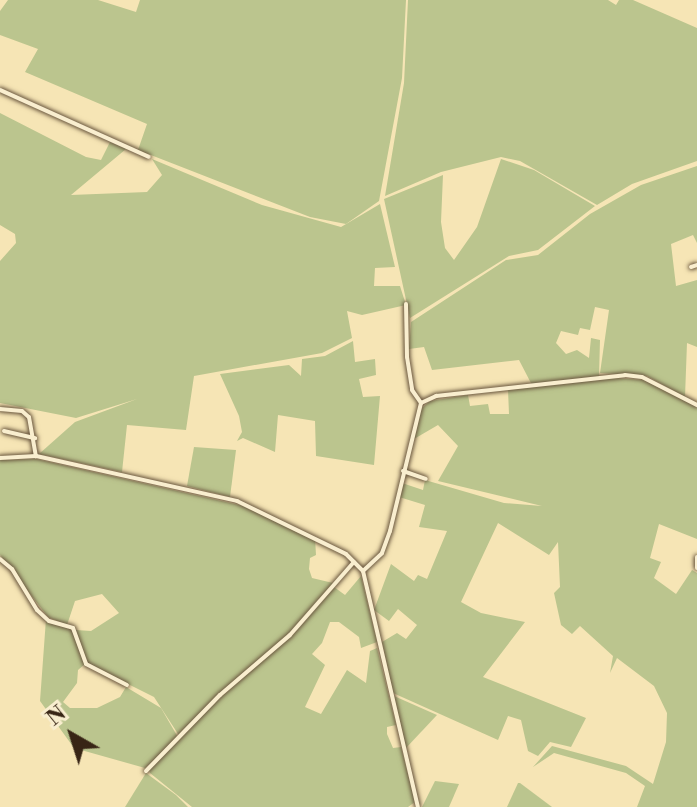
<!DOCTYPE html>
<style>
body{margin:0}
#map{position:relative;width:697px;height:807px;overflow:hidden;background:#f6e5b5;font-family:"Libre Bodoni",serif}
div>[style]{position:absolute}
.green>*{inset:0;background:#bbc58e}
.roads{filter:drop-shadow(0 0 2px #68553d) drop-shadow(0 0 2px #68553d)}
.minor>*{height:4px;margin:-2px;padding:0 2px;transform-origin:2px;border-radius:2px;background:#f9eecf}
span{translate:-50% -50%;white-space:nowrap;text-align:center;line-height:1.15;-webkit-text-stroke:8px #f9eecf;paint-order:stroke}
.north{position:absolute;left:32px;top:695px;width:80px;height:80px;-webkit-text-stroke:6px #f9eecf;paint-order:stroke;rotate:321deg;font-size:22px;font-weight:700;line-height:32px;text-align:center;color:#382515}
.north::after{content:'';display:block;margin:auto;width:28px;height:36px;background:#382515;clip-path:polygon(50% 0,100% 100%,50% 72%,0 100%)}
</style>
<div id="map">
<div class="green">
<i style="clip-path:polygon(8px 0,98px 0,136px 12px,140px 0,406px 0,402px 78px,379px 201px,346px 224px,310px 217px,138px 150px,147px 124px,25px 72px,38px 49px,0 35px,0 11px)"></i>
<i style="clip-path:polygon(408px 0,608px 0,616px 5px,619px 0,633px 0,697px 28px,697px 161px,632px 184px,597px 205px,520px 161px,501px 157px,441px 172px,385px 196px,404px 83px)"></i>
<i style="clip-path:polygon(0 113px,86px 157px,101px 160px,110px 142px,126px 149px,71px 195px,147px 192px,162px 175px,152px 159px,262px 205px,341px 227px,380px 204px,395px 267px,375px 268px,374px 286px,400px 286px,406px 305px,362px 315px,347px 311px,352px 338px,322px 353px,194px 376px,186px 430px,127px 425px,122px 472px,39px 454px,75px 422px,137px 399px,76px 418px,0 403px,0 261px,16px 243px,15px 234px,0 225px)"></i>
<i style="clip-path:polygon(501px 159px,534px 170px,595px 206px,538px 250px,509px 256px,410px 318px,384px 199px,443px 175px,441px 222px,445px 248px,454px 260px,477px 227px)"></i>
<i style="clip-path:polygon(697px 166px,697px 243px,693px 235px,671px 244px,676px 286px,697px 280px,697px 347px,687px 343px,685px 397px,647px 376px,600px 373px,609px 310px,595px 307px,590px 330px,580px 328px,578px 335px,561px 331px,556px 343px,566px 354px,577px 350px,589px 358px,591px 338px,600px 340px,599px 377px,644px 380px,697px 407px,697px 539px,659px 524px,650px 558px,661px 562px,654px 578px,676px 594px,692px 570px,697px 573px,697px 807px,637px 807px,645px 786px,626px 773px,554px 753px,533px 767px,552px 746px,626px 766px,653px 784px,666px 742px,667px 713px,654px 686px,617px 658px,610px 673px,613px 656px,580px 626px,572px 634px,561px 625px,554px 593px,560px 587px,558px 542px,549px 555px,498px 523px,461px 602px,481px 613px,525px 622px,483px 677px,586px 718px,571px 747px,550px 742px,538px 756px,528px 751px,521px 720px,508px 716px,498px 740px,393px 693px,382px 642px,397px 633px,406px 639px,417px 625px,398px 609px,389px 621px,374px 610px,391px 564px,414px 581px,418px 575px,427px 579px,447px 531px,419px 527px,425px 505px,399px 497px,402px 483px,423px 490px,425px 480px,504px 503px,542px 506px,438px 481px,458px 446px,438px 425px,414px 439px,419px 411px,430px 401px,468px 395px,470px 406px,488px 404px,490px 414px,509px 414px,508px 390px,533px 387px,519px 360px,432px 370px,424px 347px,409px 349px,411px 322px,506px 260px,538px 255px,590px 214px,641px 185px)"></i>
<i style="clip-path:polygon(353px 341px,355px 362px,375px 359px,376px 375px,359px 379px,363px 397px,380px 396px,374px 465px,316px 456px,315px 421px,278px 415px,275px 452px,243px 438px,237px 441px,242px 432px,239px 416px,220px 374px,289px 365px,301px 376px,302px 359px,325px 356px)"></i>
<i style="clip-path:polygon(194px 447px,236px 450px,230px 497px,187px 486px)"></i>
<i style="clip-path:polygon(36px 459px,248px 507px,315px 538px,316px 555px,310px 558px,309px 569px,312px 578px,333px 583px,292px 631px,221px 693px,180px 737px,154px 697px,86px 663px,78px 670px,77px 683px,63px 702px,70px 708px,97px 708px,120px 697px,126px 687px,161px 708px,179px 739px,145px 768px,74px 748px,40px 701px,46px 619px,76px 630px,91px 631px,119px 613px,102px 594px,75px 601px,67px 625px,48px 617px,0 555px,0 460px)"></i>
<i style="clip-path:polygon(361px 576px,377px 642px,361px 648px,359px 637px,339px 622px,330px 622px,322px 643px,312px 654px,325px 665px,305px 707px,321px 714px,347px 670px,366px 683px,370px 651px,377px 648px,396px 725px,387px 727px,387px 734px,393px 748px,401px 747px,415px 802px,408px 807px,192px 807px,150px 773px,149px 769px,220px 698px,293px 634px,334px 587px,345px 595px)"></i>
<i style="clip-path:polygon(394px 696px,437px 715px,406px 748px)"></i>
<i style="clip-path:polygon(146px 773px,176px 795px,188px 807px,125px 807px)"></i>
<i style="clip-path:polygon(435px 781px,459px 784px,449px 807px,422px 807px)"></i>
<i style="clip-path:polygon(518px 783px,520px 783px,552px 807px,507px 807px)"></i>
</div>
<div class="roads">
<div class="minor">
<i style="left:0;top:90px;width:163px;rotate:24.2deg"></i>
<i style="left:691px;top:267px;width:6px;rotate:-18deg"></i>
<i style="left:406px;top:304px;width:53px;rotate:88.9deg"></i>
<i style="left:407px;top:357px;width:33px;rotate:81deg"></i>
<i style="left:412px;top:390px;width:16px;rotate:55deg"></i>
<i style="left:421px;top:403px;width:17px;rotate:-25deg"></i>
<i style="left:436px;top:396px;width:190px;rotate:-6.3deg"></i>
<i style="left:625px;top:375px;width:17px;rotate:7deg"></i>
<i style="left:642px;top:377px;width:62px;rotate:27deg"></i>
<i style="left:0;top:409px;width:22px;rotate:5deg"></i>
<i style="left:22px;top:411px;width:9px;rotate:41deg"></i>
<i style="left:29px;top:417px;width:40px;rotate:80deg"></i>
<i style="left:4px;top:431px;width:32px;rotate:13deg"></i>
<i style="left:0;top:458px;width:36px;rotate:-3deg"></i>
<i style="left:36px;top:456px;width:206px;rotate:12.6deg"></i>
<i style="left:237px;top:501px;width:121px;rotate:25.9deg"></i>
<i style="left:346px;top:554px;width:24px;rotate:45deg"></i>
<i style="left:363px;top:571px;width:242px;rotate:76.9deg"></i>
<i style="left:403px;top:471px;width:24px;rotate:19deg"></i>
<i style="left:697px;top:557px;width:11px;rotate:90deg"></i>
<i style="left:0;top:559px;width:16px;rotate:40deg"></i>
<i style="left:12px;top:569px;width:48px;rotate:58.6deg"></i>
<i style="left:37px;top:610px;width:16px;rotate:43deg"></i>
<i style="left:49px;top:621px;width:25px;rotate:16deg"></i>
<i style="left:73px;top:628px;width:38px;rotate:70deg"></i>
<i style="left:86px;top:664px;width:46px;rotate:27.1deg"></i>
<i style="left:363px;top:571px;width:26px;rotate:-43deg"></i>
<i style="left:382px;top:553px;width:23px;rotate:-70deg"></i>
<i style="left:390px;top:531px;width:132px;rotate:-76.4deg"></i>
<i style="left:146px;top:771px;width:106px;rotate:-45.8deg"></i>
<i style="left:220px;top:695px;width:92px;rotate:-40.6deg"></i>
<i style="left:290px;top:635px;width:97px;rotate:-48.8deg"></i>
</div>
</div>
<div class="north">N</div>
</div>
